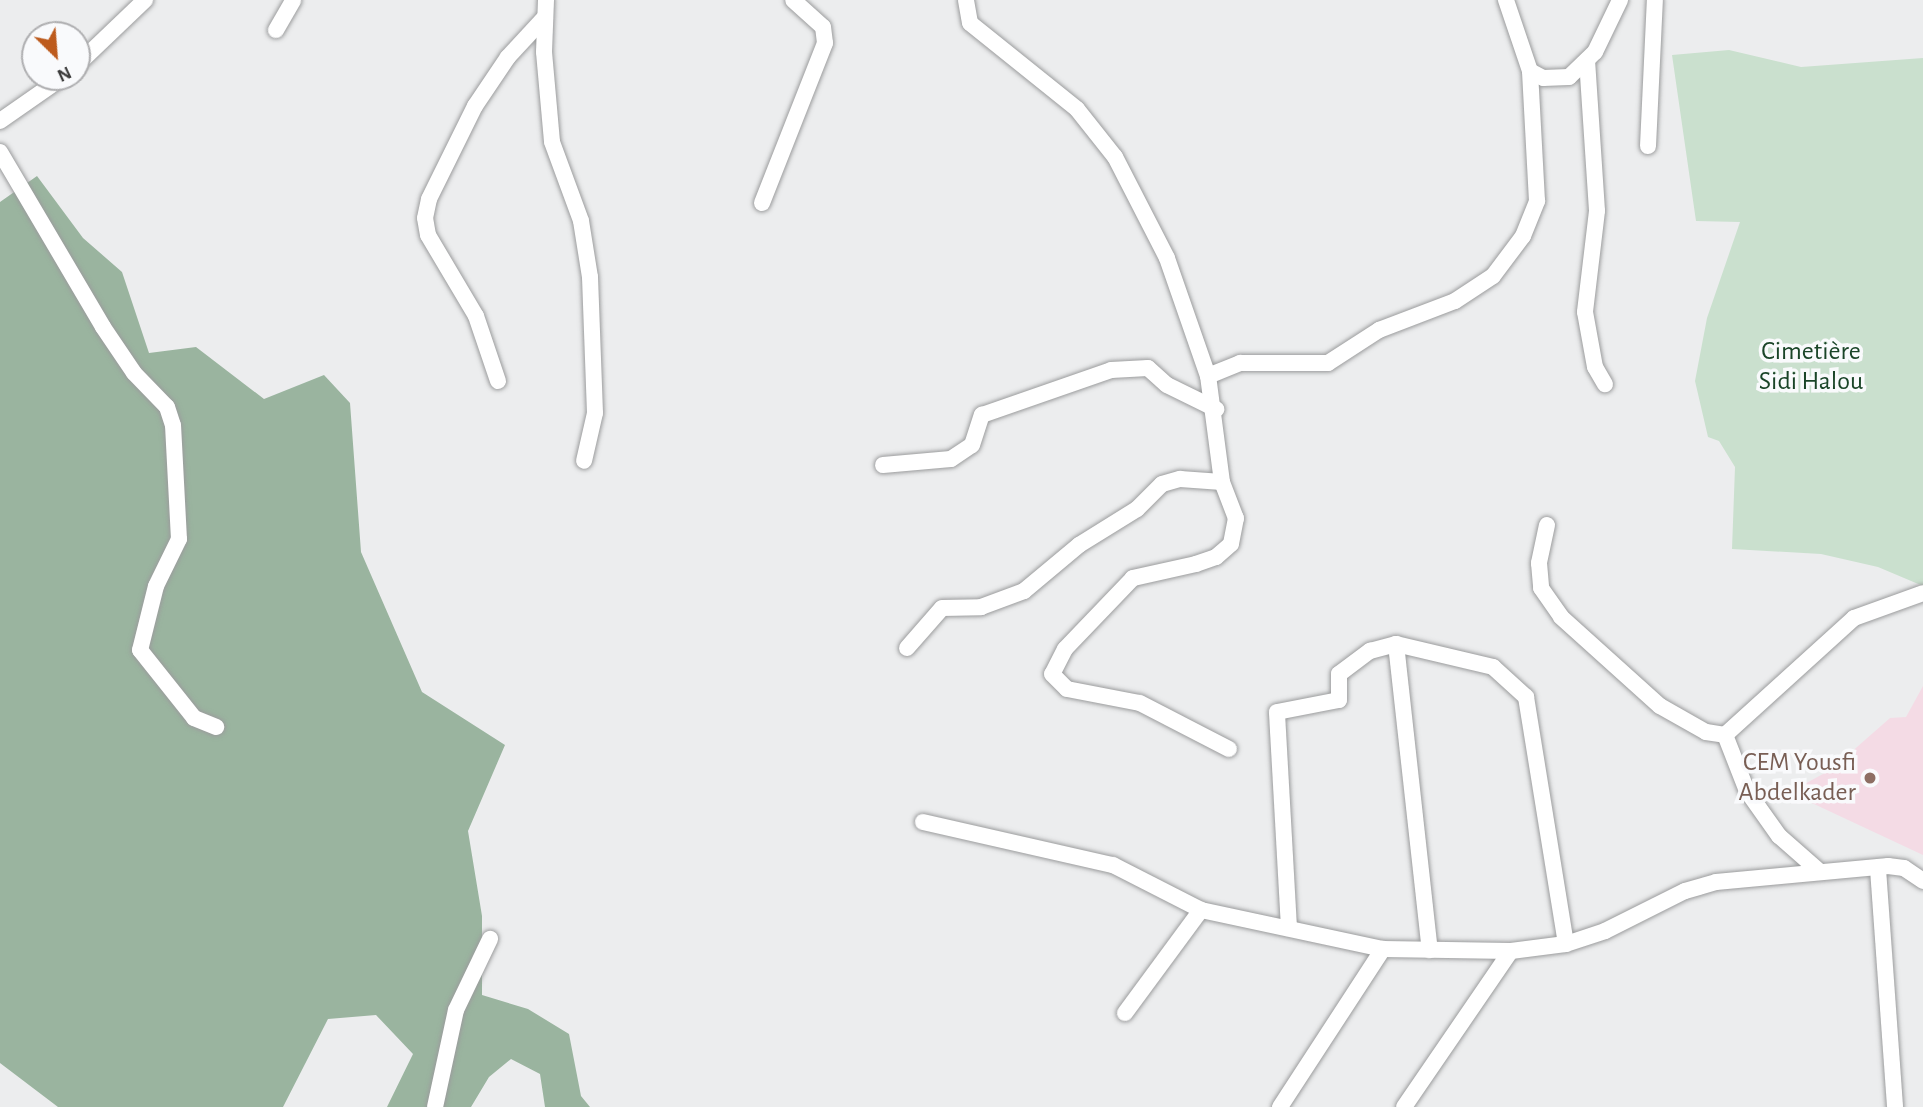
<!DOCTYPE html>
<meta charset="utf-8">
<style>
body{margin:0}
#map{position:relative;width:1923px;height:1107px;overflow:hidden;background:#ecedee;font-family:"Alegreya Sans",sans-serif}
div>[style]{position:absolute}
.education>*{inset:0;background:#f4dbe5}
.green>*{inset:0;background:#cae0ce}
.forest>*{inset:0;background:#9ab49f}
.roads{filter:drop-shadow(0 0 2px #9b9c9d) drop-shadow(0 0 2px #9b9c9d)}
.street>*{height:16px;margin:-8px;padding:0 8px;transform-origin:8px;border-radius:8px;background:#fff}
.dots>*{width:19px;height:19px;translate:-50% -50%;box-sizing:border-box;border:4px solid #f9fafc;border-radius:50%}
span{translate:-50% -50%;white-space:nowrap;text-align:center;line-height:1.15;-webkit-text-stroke:7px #f9fafc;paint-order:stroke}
.park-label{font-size:26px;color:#1a4528}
.education-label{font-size:26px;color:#785e54}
.right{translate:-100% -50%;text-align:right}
.north{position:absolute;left:21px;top:21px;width:70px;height:70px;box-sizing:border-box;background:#f9fafc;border:2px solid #aeaeb0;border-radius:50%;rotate:155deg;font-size:19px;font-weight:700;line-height:28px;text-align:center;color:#3d3d3d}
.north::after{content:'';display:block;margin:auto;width:24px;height:32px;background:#bd5b1d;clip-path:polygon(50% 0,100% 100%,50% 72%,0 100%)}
</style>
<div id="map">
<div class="education">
<i style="clip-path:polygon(1923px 686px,1923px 855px,1799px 797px,1801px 786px,1832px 769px,1890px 718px,1906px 717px)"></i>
</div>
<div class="green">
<i style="clip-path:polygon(1729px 50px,1801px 67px,1923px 58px,1923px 586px,1878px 567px,1821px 554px,1732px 549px,1735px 467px,1719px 441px,1708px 437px,1695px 381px,1707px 318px,1740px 222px,1696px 221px,1672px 55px)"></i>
</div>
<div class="forest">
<i style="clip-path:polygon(37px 176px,83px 238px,122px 272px,149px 353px,196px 347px,264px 399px,324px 375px,350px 403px,361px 552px,422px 692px,505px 745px,468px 831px,482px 916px,482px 995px,528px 1009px,569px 1034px,581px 1096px,590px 1107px,545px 1107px,540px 1074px,511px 1059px,489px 1077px,471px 1107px,387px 1107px,413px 1054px,376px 1015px,328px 1019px,283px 1107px,58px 1107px,0 1063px,0 202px)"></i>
</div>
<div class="roads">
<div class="street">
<i style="left:546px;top:0;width:52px;rotate:92.2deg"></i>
<i style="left:544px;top:52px;width:90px;rotate:84.9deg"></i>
<i style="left:552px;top:142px;width:84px;rotate:69.8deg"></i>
<i style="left:581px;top:221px;width:57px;rotate:80.9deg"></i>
<i style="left:590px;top:277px;width:136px;rotate:87.9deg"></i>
<i style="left:595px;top:413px;width:49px;rotate:102.9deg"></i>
<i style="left:276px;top:30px;width:34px;rotate:-60deg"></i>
<i style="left:1587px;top:60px;width:151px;rotate:86.2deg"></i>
<i style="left:1597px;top:211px;width:102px;rotate:96.8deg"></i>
<i style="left:1585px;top:312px;width:56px;rotate:79.7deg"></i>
<i style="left:1595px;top:367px;width:20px;rotate:60deg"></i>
<i style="left:77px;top:65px;width:94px;rotate:-43.7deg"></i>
<i style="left:1530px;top:71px;width:15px;rotate:28deg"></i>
<i style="left:1543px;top:78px;width:26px;rotate:-2deg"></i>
<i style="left:1569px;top:77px;width:36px;rotate:-44deg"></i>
<i style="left:1595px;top:52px;width:58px;rotate:-64.3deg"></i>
<i style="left:0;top:121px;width:77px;rotate:-34.9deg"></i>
<i style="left:1648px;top:146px;width:146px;rotate:-87.3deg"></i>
<i style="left:0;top:152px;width:203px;rotate:59.5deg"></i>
<i style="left:103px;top:327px;width:55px;rotate:56deg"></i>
<i style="left:134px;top:373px;width:47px;rotate:45.9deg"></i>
<i style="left:167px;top:407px;width:19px;rotate:72deg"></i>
<i style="left:173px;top:425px;width:114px;rotate:87deg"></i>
<i style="left:179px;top:539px;width:52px;rotate:116.1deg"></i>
<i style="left:156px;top:586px;width:66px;rotate:104deg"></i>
<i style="left:140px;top:650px;width:87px;rotate:51.5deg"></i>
<i style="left:194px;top:718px;width:24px;rotate:22deg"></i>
<i style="left:762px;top:203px;width:172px;rotate:-68.5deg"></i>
<i style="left:825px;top:43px;width:16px;rotate:-97deg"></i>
<i style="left:823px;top:27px;width:40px;rotate:-138deg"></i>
<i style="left:1208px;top:376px;width:35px;rotate:-22deg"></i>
<i style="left:1240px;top:363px;width:88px"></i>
<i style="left:1328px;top:363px;width:61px;rotate:-32.9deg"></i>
<i style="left:1379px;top:330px;width:81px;rotate:-20.9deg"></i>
<i style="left:1455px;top:301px;width:45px;rotate:-33.3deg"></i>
<i style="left:1493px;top:276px;width:50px;rotate:-53.1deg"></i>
<i style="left:1523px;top:236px;width:38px;rotate:-68deg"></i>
<i style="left:1537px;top:201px;width:130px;rotate:-93.1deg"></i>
<i style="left:1530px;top:71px;width:75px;rotate:-108.7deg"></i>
<i style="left:498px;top:381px;width:69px;rotate:-108.7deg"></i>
<i style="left:476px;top:316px;width:94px;rotate:-120.7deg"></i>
<i style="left:428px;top:235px;width:17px;rotate:-100deg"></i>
<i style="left:425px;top:218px;width:19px;rotate:-78deg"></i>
<i style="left:429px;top:199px;width:104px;rotate:-63.7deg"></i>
<i style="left:475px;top:106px;width:59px;rotate:-56deg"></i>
<i style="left:508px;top:57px;width:54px;rotate:-47.2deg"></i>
<i style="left:883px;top:465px;width:68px;rotate:-5deg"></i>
<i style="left:951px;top:459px;width:25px;rotate:-34deg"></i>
<i style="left:972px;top:445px;width:32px;rotate:-72deg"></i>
<i style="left:982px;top:415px;width:137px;rotate:-19.2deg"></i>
<i style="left:1111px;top:370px;width:37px;rotate:-3deg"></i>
<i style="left:1148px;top:368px;width:25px;rotate:42deg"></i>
<i style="left:1167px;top:385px;width:55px;rotate:26.1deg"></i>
<i style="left:1222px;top:482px;width:39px;rotate:69deg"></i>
<i style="left:1236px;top:518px;width:26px;rotate:101deg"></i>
<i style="left:1231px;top:544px;width:20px;rotate:139deg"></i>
<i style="left:1216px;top:557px;width:21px;rotate:161deg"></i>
<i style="left:1196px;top:564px;width:65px;rotate:167.5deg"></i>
<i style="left:1133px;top:578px;width:98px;rotate:133.8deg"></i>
<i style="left:1065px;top:649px;width:28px;rotate:117deg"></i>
<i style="left:1052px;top:674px;width:21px;rotate:45deg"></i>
<i style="left:1067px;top:689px;width:74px;rotate:10.9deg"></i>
<i style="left:1140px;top:703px;width:100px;rotate:27.3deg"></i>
<i style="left:1547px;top:525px;width:39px;rotate:102deg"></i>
<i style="left:1539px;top:563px;width:25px;rotate:85deg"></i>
<i style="left:1541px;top:588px;width:35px;rotate:55deg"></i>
<i style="left:1561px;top:617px;width:133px;rotate:42deg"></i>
<i style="left:1660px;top:706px;width:53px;rotate:29.5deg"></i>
<i style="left:1706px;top:732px;width:19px;rotate:9deg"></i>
<i style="left:1396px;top:644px;width:100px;rotate:13.3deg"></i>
<i style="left:1493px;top:667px;width:45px;rotate:42.3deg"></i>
<i style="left:1526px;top:697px;width:250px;rotate:80.8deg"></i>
<i style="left:907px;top:648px;width:53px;rotate:-48.8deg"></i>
<i style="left:942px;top:608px;width:39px;rotate:-1deg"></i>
<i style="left:981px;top:607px;width:46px;rotate:-20.4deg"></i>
<i style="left:1024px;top:591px;width:72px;rotate:-39.9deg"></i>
<i style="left:1079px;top:545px;width:68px;rotate:-31.8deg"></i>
<i style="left:1137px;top:509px;width:35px;rotate:-45deg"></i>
<i style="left:1162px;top:484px;width:19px;rotate:-16deg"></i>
<i style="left:1180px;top:479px;width:42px;rotate:4.1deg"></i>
<i style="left:1222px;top:482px;width:107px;rotate:-97.5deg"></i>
<i style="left:1208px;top:376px;width:125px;rotate:-109.2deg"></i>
<i style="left:1167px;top:258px;width:114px;rotate:-117.2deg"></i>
<i style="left:1115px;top:157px;width:61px;rotate:-128.4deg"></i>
<i style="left:1077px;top:109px;width:137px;rotate:-141.2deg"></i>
<i style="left:970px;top:23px;width:23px;rotate:-100deg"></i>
<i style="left:923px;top:822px;width:195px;rotate:12.8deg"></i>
<i style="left:1113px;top:865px;width:99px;rotate:27.1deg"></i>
<i style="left:1201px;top:910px;width:186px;rotate:12.1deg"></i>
<i style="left:1383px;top:949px;width:128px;rotate:0.9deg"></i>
<i style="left:1511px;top:951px;width:55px;rotate:-7.3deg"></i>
<i style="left:1566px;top:944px;width:41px;rotate:-18.4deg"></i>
<i style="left:1605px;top:931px;width:89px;rotate:-26.6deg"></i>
<i style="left:1685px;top:891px;width:32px;rotate:-16deg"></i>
<i style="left:1716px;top:882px;width:173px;rotate:-5.3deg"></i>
<i style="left:1888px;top:866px;width:16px;rotate:7deg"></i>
<i style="left:1904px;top:868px;width:23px;rotate:34deg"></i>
<i style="left:1878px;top:869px;width:239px;rotate:85.9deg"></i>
<i style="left:1819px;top:871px;width:53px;rotate:-138.8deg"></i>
<i style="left:1779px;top:836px;width:55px;rotate:-125.4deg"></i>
<i style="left:1747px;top:791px;width:60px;rotate:-111.4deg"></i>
<i style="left:1725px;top:735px;width:174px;rotate:-42.2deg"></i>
<i style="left:1854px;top:618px;width:73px;rotate:-19.9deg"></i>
<i style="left:1289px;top:928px;width:216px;rotate:-93.2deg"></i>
<i style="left:1277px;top:712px;width:63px;rotate:-11deg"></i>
<i style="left:1339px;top:700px;width:26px;rotate:-90deg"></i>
<i style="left:1339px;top:674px;width:39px;rotate:-37deg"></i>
<i style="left:1370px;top:651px;width:27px;rotate:-15deg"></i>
<i style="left:1396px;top:644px;width:308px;rotate:83.7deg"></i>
<i style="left:1125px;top:1013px;width:128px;rotate:-53.6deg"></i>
<i style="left:435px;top:1107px;width:99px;rotate:-77.8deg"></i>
<i style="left:456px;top:1010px;width:79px;rotate:-64.4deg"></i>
<i style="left:1280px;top:1107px;width:189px;rotate:-56.9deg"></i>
<i style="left:1404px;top:1107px;width:189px;rotate:-55.6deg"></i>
</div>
</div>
<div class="dots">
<i style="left:1870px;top:778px;background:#8d6e63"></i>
</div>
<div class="park-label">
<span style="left:1811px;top:367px">Cimetière<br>Sidi Halou</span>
</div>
<div class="education-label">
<span class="right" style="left:1856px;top:778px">CEM Yousfi<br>Abdelkader</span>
</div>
<div class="north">N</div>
</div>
